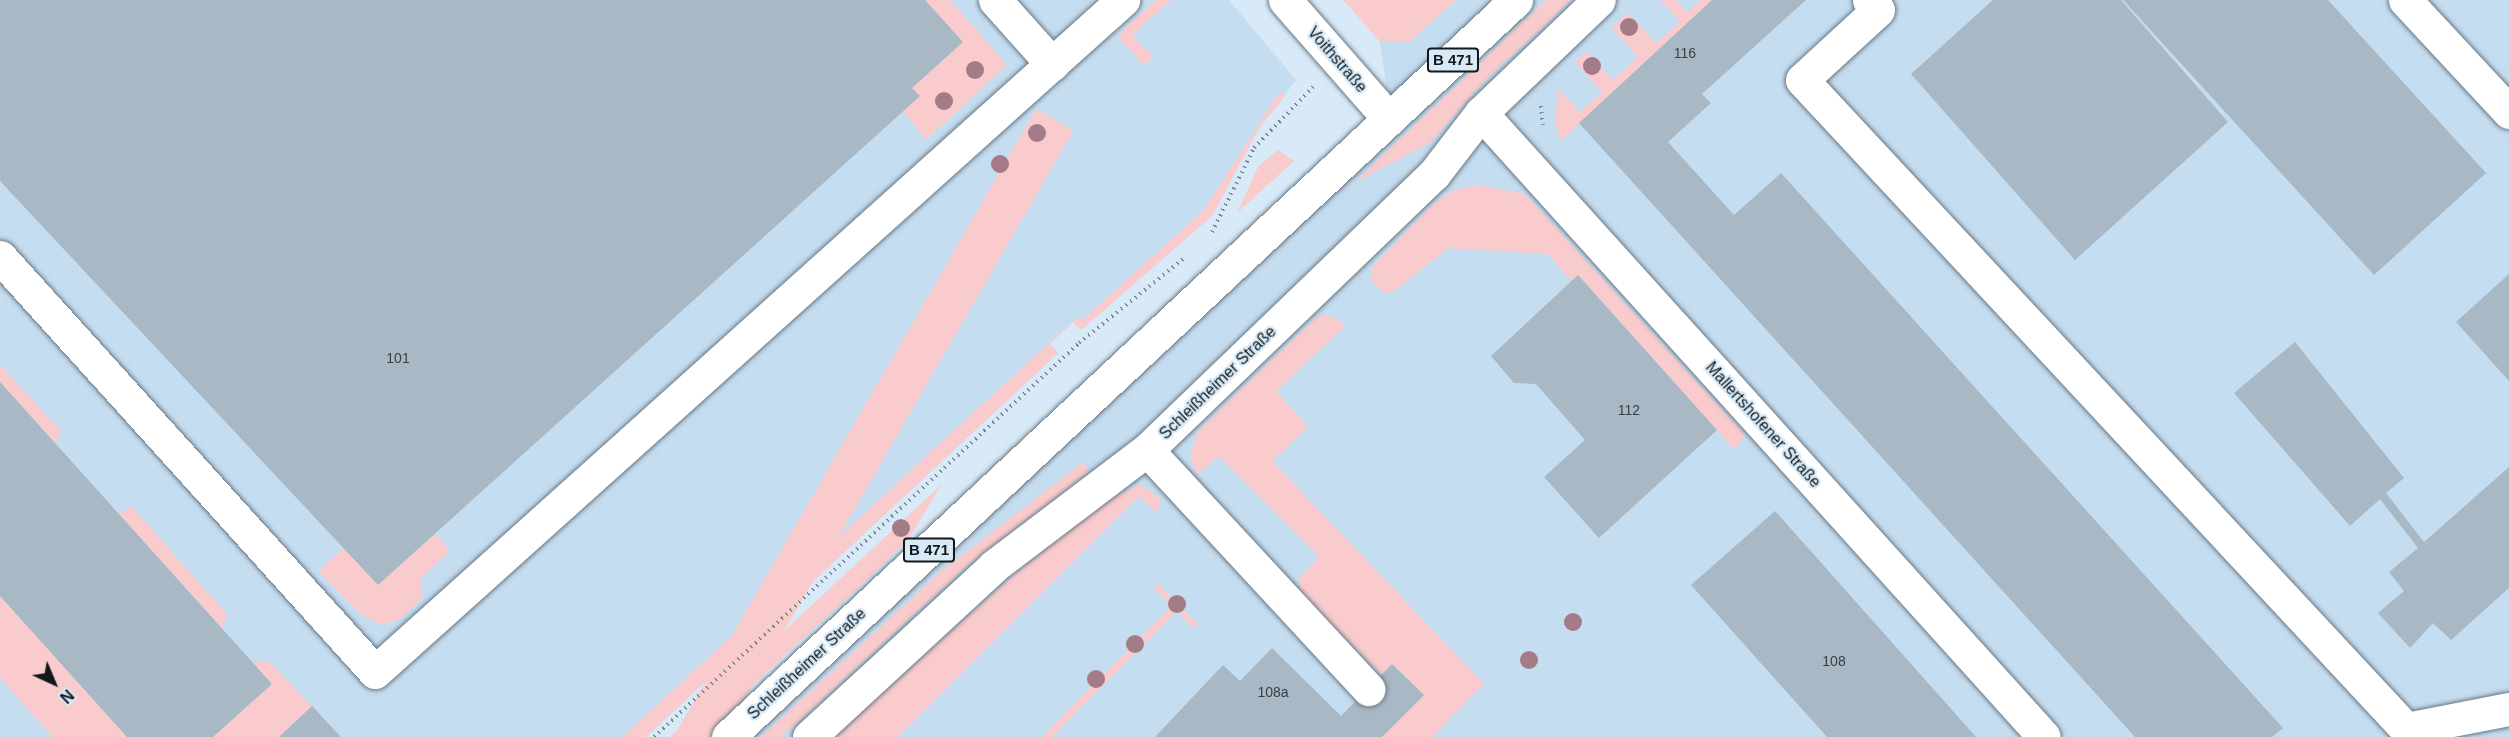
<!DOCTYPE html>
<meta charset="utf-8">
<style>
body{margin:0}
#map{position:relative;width:2509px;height:737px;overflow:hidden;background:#d8eaf7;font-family:Helvetica,sans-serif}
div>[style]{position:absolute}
.built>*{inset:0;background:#c5ddf0}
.green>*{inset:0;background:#facbcc;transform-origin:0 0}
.building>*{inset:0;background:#a8b8c5}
.path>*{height:4px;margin-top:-2px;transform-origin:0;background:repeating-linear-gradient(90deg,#7c8891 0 1.5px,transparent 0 6px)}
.roads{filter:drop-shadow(0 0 2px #697884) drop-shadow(0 0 2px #697884)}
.minor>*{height:33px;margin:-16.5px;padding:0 16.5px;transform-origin:16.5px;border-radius:16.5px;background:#fff}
.major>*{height:33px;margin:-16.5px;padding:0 16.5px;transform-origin:16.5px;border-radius:16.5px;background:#fff}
.trees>*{width:18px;height:18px;margin:-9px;border-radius:50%;background:#a37c88}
span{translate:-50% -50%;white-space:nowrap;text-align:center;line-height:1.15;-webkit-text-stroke:4.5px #d8eaf7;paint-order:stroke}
.number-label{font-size:14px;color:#384046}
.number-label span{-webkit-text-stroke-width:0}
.shield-label span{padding:2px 4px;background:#d8eaf7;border:2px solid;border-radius:4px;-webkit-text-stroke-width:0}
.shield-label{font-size:15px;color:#12181c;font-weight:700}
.street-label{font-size:16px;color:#12181c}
.north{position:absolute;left:24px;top:653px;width:60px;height:60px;-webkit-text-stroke:4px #d8eaf7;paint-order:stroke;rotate:136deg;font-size:16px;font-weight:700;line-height:24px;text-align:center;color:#12181c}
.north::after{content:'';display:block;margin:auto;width:21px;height:27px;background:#12181c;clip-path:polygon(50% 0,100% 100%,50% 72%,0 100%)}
</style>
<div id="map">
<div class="built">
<i style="clip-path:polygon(0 0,1229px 0,1296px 80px,1258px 130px,1212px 216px,1081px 330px,1073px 322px,1050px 344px,1058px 353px,646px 737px,0 737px)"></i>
<i style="clip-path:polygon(1456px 0,2509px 0,2509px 737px,721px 737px,1391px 119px,1380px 42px,1410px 41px)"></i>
</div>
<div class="green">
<i style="clip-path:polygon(925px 0,950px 0,1007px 65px,926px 140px,903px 111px,919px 96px,912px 88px,963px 42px)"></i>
<i style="clip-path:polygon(1156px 0,1171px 0,1132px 35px,1153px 57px,1144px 66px,1117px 36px)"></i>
<i style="clip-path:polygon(1343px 0,1456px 0,1410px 41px,1380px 42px)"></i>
<i style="clip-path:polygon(1546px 0,1571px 0,1484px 81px,1431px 142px,1354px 183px)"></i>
<i style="clip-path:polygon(1660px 0,1676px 0,1687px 12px,1701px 0,1712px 0,1560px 141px,1555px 120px,1558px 89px,1580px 112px,1602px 92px,1575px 62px,1586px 52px,1613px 80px,1638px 57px,1612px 28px,1628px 13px,1656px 43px,1680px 21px)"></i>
<i style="clip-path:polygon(1280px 91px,1285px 96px,1258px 130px,1212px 216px,1081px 330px,1073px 322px,1050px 344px,1058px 353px,646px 737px,622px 737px,1077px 317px,1081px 321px,1204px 210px)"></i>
<i style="left:1036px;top:109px;width:43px;height:890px;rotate:30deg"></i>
<i style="clip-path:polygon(1278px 150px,1294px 161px,1237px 213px,1258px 167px)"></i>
<i style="clip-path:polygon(1477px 185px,1525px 194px,1745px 435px,1735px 450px,1579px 276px,1572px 281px,1547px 254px,1448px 248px,1395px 290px,1385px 294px,1371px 280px,1373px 265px,1433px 204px,1454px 190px)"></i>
<i style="clip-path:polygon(1319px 315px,1334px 317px,1345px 326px,1276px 391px,1308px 427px,1272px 461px,1484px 684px,1432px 737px,1382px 737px,1423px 694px,1392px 664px,1382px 675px,1299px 591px,1299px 579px,1319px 557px,1219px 456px,1197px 475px,1190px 458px,1197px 432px)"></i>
<i style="clip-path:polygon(0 365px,61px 431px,56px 444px,0 382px)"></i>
<i style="clip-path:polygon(1083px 462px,1090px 471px,970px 563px,781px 737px,761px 737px,940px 572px)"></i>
<i style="clip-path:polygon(942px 484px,908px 540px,873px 574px,696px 737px,670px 737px)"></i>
<i style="clip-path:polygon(1140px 484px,1161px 499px,1157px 513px,1139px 496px,898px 737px,833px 737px,1076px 519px)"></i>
<i style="clip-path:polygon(131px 506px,227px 614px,223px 629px,119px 514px)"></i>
<i style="clip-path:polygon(435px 534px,450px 551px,420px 579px,423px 598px,399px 620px,380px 624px,362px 615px,318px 571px,344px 548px,379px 584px)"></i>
<i style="clip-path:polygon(1157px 583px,1198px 624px,1194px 628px,1177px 611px,1052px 737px,1042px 737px,1172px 606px,1153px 587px)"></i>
<i style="clip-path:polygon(0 596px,127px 737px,53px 737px,0 678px)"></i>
<i style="clip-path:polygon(268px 661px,312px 706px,279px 737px,213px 737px,272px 684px,253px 663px)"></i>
</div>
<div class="building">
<i style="clip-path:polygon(0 0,925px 0,963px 42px,912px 88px,920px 96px,378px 585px,0 181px)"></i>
<i style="clip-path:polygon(1712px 0,1806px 0,1702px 94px,1711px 103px,1668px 142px,1734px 215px,1781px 173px,2283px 728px,2272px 737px,2135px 737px,1579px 123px)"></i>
<i style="clip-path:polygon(1993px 0,2121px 0,2228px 122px,2075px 260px,1911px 74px)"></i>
<i style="clip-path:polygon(2123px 0,2328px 0,2486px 173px,2374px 275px)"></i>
<i style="clip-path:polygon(2509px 274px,2509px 381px,2456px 322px)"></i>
<i style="clip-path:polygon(1578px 275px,1717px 430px,1599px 538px,1544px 477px,1585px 440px,1536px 384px,1514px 383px,1491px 356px)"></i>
<i style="clip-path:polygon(2295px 342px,2404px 478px,2386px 493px,2424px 542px,2509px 467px,2509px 588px,2451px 640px,2433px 623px,2410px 648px,2378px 613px,2404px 591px,2389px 572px,2418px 548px,2380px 499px,2350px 526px,2234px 393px)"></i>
<i style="clip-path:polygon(0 382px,272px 684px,213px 737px,127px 737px,0 596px)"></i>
<i style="clip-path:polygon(1775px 511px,1976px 737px,1827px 737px,1691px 585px)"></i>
<i style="clip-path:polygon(1272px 648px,1341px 716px,1392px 664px,1424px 695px,1382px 737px,1155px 737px,1223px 665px,1240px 681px)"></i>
<i style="clip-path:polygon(312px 706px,341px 737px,279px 737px)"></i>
</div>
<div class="path">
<i style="left:1541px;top:106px;width:19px;rotate:84deg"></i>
<i style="left:1212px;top:232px;width:94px;rotate:-63.4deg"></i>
<i style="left:1254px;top:148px;width:85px;rotate:-46deg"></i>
<i style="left:654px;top:737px;width:580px;rotate:-42.83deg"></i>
<i style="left:1079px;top:343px;width:134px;rotate:-38.9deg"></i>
</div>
<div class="roads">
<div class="minor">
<i style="left:995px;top:0;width:86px;rotate:48.3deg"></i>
<i style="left:1285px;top:0;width:158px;rotate:48.8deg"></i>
<i style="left:1869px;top:0;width:13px;rotate:48deg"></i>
<i style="left:1878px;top:10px;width:103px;rotate:137.4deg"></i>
<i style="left:1802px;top:80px;width:887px;rotate:47.06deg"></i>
<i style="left:2405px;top:0;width:153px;rotate:47.1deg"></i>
<i style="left:1481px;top:113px;width:840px;rotate:47.94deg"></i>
<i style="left:0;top:257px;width:559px;rotate:47.9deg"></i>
<i style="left:375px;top:672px;width:1006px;rotate:-41.94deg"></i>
<i style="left:1147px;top:450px;width:326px;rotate:47.2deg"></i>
<i style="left:2406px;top:729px;width:105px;rotate:-11deg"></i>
<i style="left:809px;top:737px;width:252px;rotate:-42.7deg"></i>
<i style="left:994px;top:566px;width:192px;rotate:-37.2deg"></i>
<i style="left:1147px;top:450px;width:398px;rotate:-43.9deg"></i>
<i style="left:1434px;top:174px;width:77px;rotate:-52.4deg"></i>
<i style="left:1481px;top:113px;width:163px;rotate:-43.8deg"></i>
</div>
<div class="major">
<i style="left:728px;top:737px;width:1079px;rotate:-43.08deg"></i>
</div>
</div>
<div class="trees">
<i style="left:1629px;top:27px"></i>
<i style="left:1592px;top:66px"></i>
<i style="left:975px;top:70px"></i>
<i style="left:944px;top:101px"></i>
<i style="left:1037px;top:133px"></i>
<i style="left:1000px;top:164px"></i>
<i style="left:901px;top:528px"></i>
<i style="left:1177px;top:604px"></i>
<i style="left:1573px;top:622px"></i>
<i style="left:1135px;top:644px"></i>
<i style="left:1529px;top:660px"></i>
<i style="left:1096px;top:679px"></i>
</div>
<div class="number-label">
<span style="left:1685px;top:53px">116</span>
<span style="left:398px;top:358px">101</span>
<span style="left:1629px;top:410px">112</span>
<span style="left:1834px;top:661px">108</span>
<span style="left:1273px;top:692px">108a</span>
</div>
<div class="shield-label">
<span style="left:1453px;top:60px">B 471</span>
<span style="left:929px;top:550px">B 471</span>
</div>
<div class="street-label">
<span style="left:1337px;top:60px;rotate:49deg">Voithstraße</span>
<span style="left:1218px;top:383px;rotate:-44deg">Schleißheimer Straße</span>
<span style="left:1763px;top:425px;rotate:48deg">Mallertshofener Straße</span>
<span style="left:807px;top:664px;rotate:-43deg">Schleißheimer Straße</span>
</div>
<div class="north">N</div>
</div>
